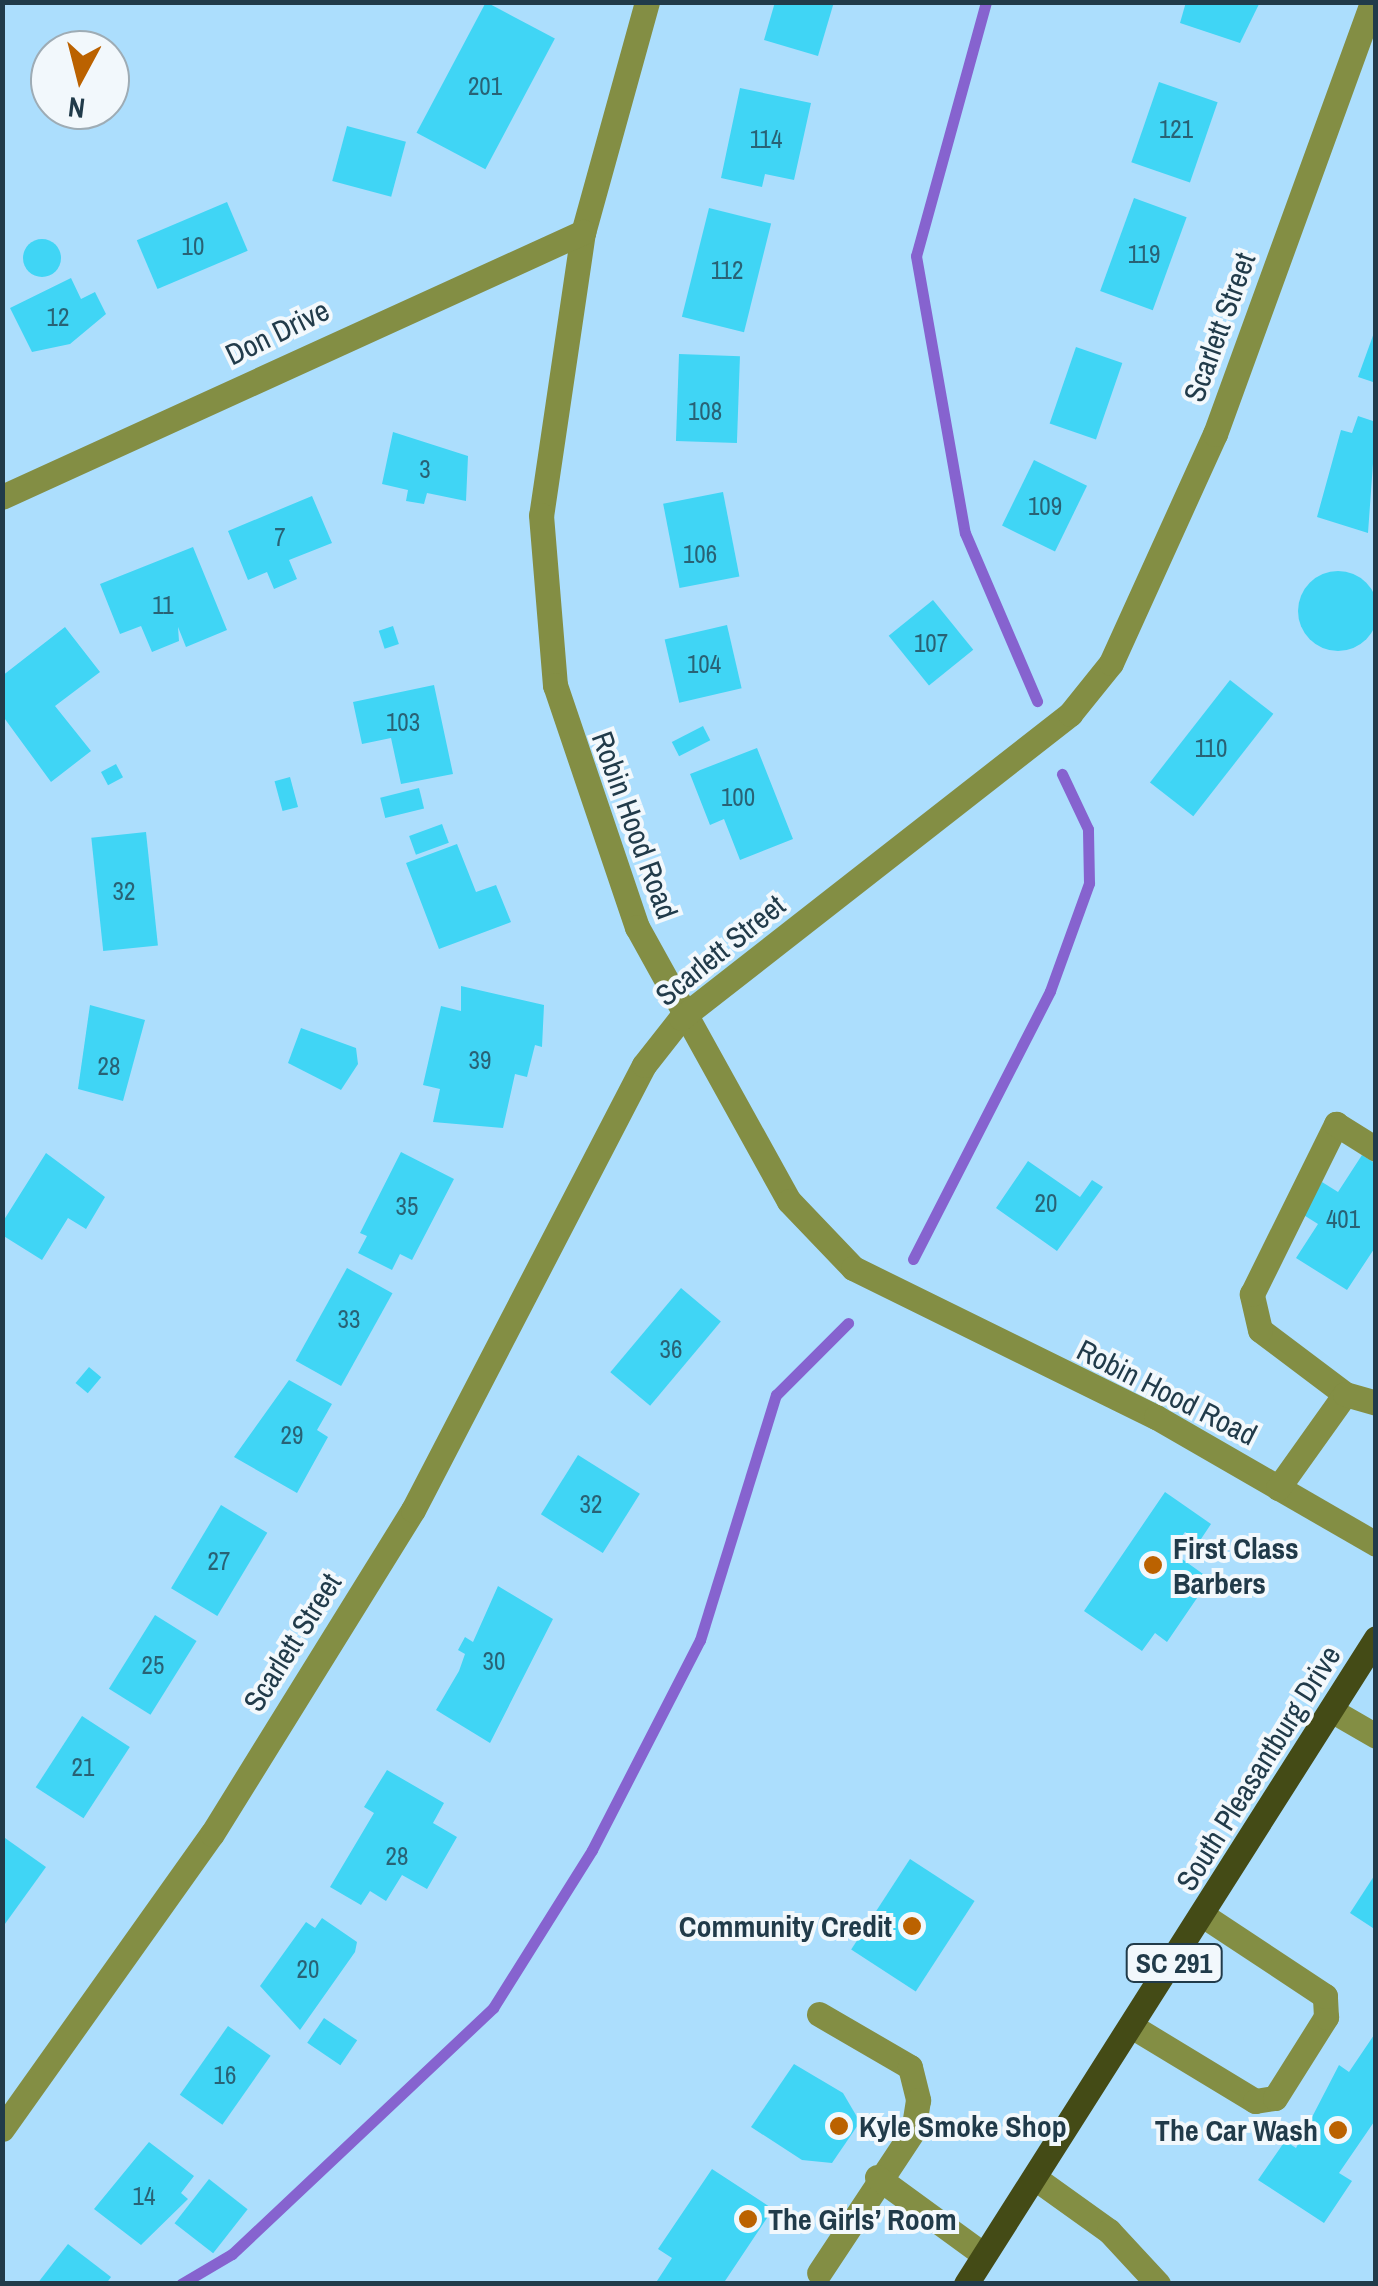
<!DOCTYPE html>
<meta charset="utf-8">
<style>
body{margin:0}
#map{position:relative;width:1378px;height:2286px;overflow:hidden;background:#acdefd;font-family:"Archivo Narrow",sans-serif}
div>[style]{position:absolute}
.stream>*{height:11px;margin:-5.5px;padding:0 5.5px;transform-origin:5.5px;border-radius:5.5px;background:#8663cf}
.building>*{inset:0;background:#40d5f5;transform-origin:0 0}
.round{border-radius:50%}
.minor>*{height:25px;margin:-12.5px;padding:0 12.5px;transform-origin:12.5px;border-radius:12.5px;background:#838e44}
.major>*{height:25px;margin:-12.5px;padding:0 12.5px;transform-origin:12.5px;border-radius:12.5px;background:#444b16}
.dots>*{width:28px;height:28px;translate:-50% -50%;box-sizing:border-box;border:5px solid #f2f8fc;border-radius:50%}
span{translate:-50% -50%;white-space:nowrap;text-align:center;line-height:1.15;-webkit-text-stroke:8px #f2f8fc;paint-order:stroke}
.number-label{font-size:25px;color:#296275}
.number-label span{-webkit-text-stroke-width:0}
.shield-label span{padding:2px 8px;background:#f2f8fc;border:2px solid;border-radius:8px;-webkit-text-stroke-width:0}
.shield-label{font-size:28px;color:#213b4a;font-weight:700}
.street-label{font-size:30px;color:#213b4a}
.poi-label{font-size:30px;color:#213b4a;font-weight:700}
.left{translate:0 -50%;text-align:left}
.right{translate:-100% -50%;text-align:right}
.frame{position:absolute;inset:0;border:5px solid #213b4a;pointer-events:none}
.north{position:absolute;left:30px;top:30px;width:100px;height:100px;box-sizing:border-box;background:#f2f8fc;border:2px solid #9eacb5;border-radius:50%;rotate:187deg;font-size:28px;font-weight:700;line-height:40px;text-align:center;color:#213b4a}
.north::after{content:'';display:block;margin:auto;width:35px;height:45px;background:#bb6200;clip-path:polygon(50% 0,100% 100%,50% 72%,0 100%)}
</style>
<div id="map">
<div class="stream">
<i style="left:986px;top:2px;width:263px;rotate:105.4deg"></i>
<i style="left:916px;top:256px;width:281px;rotate:80deg"></i>
<i style="left:965px;top:533px;width:183px;rotate:66.8deg"></i>
<i style="left:913px;top:1259px;width:301px;rotate:-62.9deg"></i>
<i style="left:1050px;top:991px;width:115px;rotate:-70.1deg"></i>
<i style="left:1089px;top:883px;width:54px;rotate:-91.1deg"></i>
<i style="left:1088px;top:829px;width:61px;rotate:-115.3deg"></i>
<i style="left:181px;top:2284px;width:59px;rotate:-30.5deg"></i>
<i style="left:232px;top:2254px;width:359px;rotate:-43.3deg"></i>
<i style="left:493px;top:2008px;width:186px;rotate:-57.9deg"></i>
<i style="left:592px;top:1850px;width:236px;rotate:-62.8deg"></i>
<i style="left:700px;top:1640px;width:257px;rotate:-72.8deg"></i>
<i style="left:776px;top:1395px;width:102px;rotate:-45deg"></i>
</div>
<div class="building">
<i style="left:486px;top:2px;width:78px;height:148px;rotate:28deg"></i>
<i style="clip-path:polygon(775px 2px,834px 2px,818px 56px,764px 40px)"></i>
<i style="clip-path:polygon(1186px 2px,1260px 2px,1240px 43px,1180px 23px)"></i>
<i style="left:1159px;top:82px;width:62px;height:85px;rotate:19deg"></i>
<i style="clip-path:polygon(740px 88px,811px 103px,794px 180px,765px 174px,762px 187px,721px 178px)"></i>
<i style="left:347px;top:126px;width:61px;height:57px;rotate:15deg"></i>
<i style="left:1134px;top:198px;width:56px;height:99px;rotate:20deg"></i>
<i style="left:227px;top:202px;width:53px;height:98px;rotate:67deg"></i>
<i style="left:709px;top:208px;width:64px;height:112px;rotate:14deg"></i>
<i class="round" style="left:23px;top:239px;width:38px;height:38px"></i>
<i style="clip-path:polygon(71px 278px,81px 299px,95px 292px,106px 314px,70px 344px,32px 352px,10px 308px)"></i>
<i style="clip-path:polygon(1375px 330px,1376px 330px,1376px 383px,1358px 377px)"></i>
<i style="left:1076px;top:347px;width:49px;height:81px;rotate:19deg"></i>
<i style="left:679px;top:354px;width:61px;height:87px;rotate:2deg"></i>
<i style="clip-path:polygon(1358px 416px,1376px 422px,1368px 533px,1317px 517px,1341px 430px,1352px 433px)"></i>
<i style="clip-path:polygon(393px 432px,468px 456px,466px 501px,427px 493px,424px 504px,406px 501px,408px 490px,382px 484px)"></i>
<i style="left:1034px;top:460px;width:59px;height:73px;rotate:26deg"></i>
<i style="left:723px;top:492px;width:86px;height:61px;rotate:79deg"></i>
<i style="clip-path:polygon(312px 496px,332px 543px,289px 560px,297px 579px,274px 589px,267px 572px,248px 580px,228px 531px)"></i>
<i style="clip-path:polygon(193px 547px,227px 630px,186px 647px,178px 627px,179px 641px,152px 652px,141px 626px,120px 634px,100px 584px)"></i>
<i class="round" style="left:1298px;top:571px;width:80px;height:80px"></i>
<i style="left:933px;top:600px;width:64px;height:57px;rotate:51deg"></i>
<i style="left:727px;top:625px;width:65px;height:64px;rotate:77deg"></i>
<i style="left:393px;top:626px;width:19px;height:15px;rotate:72deg"></i>
<i style="clip-path:polygon(65px 627px,100px 672px,55px 706px,91px 751px,51px 782px,2px 715px,2px 676px)"></i>
<i style="left:1230px;top:680px;width:55px;height:130px;rotate:38deg"></i>
<i style="clip-path:polygon(434px 685px,453px 774px,401px 784px,391px 738px,362px 744px,353px 702px)"></i>
<i style="left:703px;top:726px;width:16px;height:35px;rotate:63deg"></i>
<i style="clip-path:polygon(757px 748px,793px 839px,740px 860px,724px 819px,710px 825px,690px 774px)"></i>
<i style="left:116px;top:764px;width:15px;height:17px;rotate:62deg"></i>
<i style="left:290px;top:777px;width:31px;height:16px;rotate:75deg"></i>
<i style="left:419px;top:788px;width:21px;height:40px;rotate:76deg"></i>
<i style="left:442px;top:824px;width:20px;height:35px;rotate:70deg"></i>
<i style="left:146px;top:832px;width:114px;height:55px;rotate:84deg"></i>
<i style="clip-path:polygon(457px 844px,476px 892px,496px 885px,511px 922px,439px 949px,406px 863px)"></i>
<i style="clip-path:polygon(461px 986px,544px 1005px,542px 1047px,535px 1045px,527px 1077px,515px 1074px,503px 1128px,433px 1122px,440px 1089px,423px 1085px,441px 1006px,461px 1011px)"></i>
<i style="clip-path:polygon(90px 1005px,145px 1020px,123px 1101px,78px 1089px)"></i>
<i style="clip-path:polygon(301px 1028px,356px 1048px,358px 1064px,341px 1090px,288px 1063px)"></i>
<i style="clip-path:polygon(401px 1152px,454px 1179px,412px 1260px,400px 1254px,392px 1270px,358px 1253px,367px 1236px,360px 1233px)"></i>
<i style="clip-path:polygon(46px 1153px,105px 1197px,86px 1229px,68px 1218px,42px 1260px,2px 1235px,2px 1223px)"></i>
<i style="clip-path:polygon(1362px 1155px,1376px 1164px,1376px 1246px,1347px 1290px,1296px 1258px,1318px 1224px,1302px 1214px,1322px 1182px,1338px 1192px)"></i>
<i style="clip-path:polygon(1028px 1161px,1080px 1197px,1092px 1180px,1103px 1187px,1057px 1251px,996px 1208px)"></i>
<i style="left:347px;top:1268px;width:52px;height:106px;rotate:29deg"></i>
<i style="left:681px;top:1288px;width:52px;height:110px;rotate:40deg"></i>
<i style="left:89px;top:1367px;width:16px;height:21px;rotate:40deg"></i>
<i style="clip-path:polygon(289px 1380px,332px 1404px,317px 1430px,328px 1437px,297px 1493px,234px 1457px)"></i>
<i style="left:578px;top:1455px;width:73px;height:70px;rotate:32deg"></i>
<i style="clip-path:polygon(1165px 1492px,1211px 1524px,1199px 1542px,1185px 1532px,1171px 1551px,1210px 1579px,1167px 1642px,1155px 1633px,1142px 1651px,1084px 1611px)"></i>
<i style="left:221px;top:1505px;width:54px;height:97px;rotate:31deg"></i>
<i style="clip-path:polygon(498px 1586px,553px 1619px,490px 1743px,436px 1710px,459px 1671px,465px 1654px,458px 1650px,465px 1637px,473px 1642px)"></i>
<i style="left:155px;top:1615px;width:49px;height:87px;rotate:32deg"></i>
<i style="left:82px;top:1716px;width:57px;height:85px;rotate:33deg"></i>
<i style="clip-path:polygon(387px 1770px,444px 1803px,433px 1823px,457px 1837px,427px 1889px,402px 1875px,386px 1901px,370px 1891px,361px 1905px,330px 1887px,374px 1813px,364px 1807px)"></i>
<i style="clip-path:polygon(5px 1838px,46px 1867px,2px 1928px,2px 1841px)"></i>
<i style="left:910px;top:1859px;width:77px;height:108px;rotate:33deg"></i>
<i style="clip-path:polygon(1376px 1873px,1376px 1930px,1350px 1913px)"></i>
<i style="clip-path:polygon(322px 1918px,357px 1942px,355px 1952px,300px 2030px,260px 1986px,306px 1922px,315px 1928px)"></i>
<i style="left:324px;top:2018px;width:40px;height:30px;rotate:34deg"></i>
<i style="left:228px;top:2026px;width:52px;height:84px;rotate:35deg"></i>
<i style="clip-path:polygon(1376px 2032px,1376px 2119px,1339px 2173px,1352px 2181px,1324px 2223px,1258px 2180px,1285px 2141px,1296px 2148px,1339px 2065px,1349px 2072px)"></i>
<i style="clip-path:polygon(794px 2064px,843px 2093px,860px 2122px,832px 2163px,802px 2160px,751px 2127px)"></i>
<i style="clip-path:polygon(149px 2142px,194px 2176px,181px 2193px,188px 2199px,141px 2245px,94px 2209px)"></i>
<i style="clip-path:polygon(712px 2169px,773px 2209px,723px 2284px,655px 2284px,672px 2258px,658px 2249px)"></i>
<i style="left:209px;top:2179px;width:49px;height:56px;rotate:38deg"></i>
<i style="clip-path:polygon(68px 2244px,111px 2277px,106px 2284px,37px 2284px)"></i>
</div>
<div class="minor">
<i style="left:647px;top:2px;width:239px;rotate:105.5deg"></i>
<i style="left:583px;top:232px;width:286px;rotate:98.4deg"></i>
<i style="left:541px;top:515px;width:171px;rotate:85.3deg"></i>
<i style="left:555px;top:685px;width:256px;rotate:71.3deg"></i>
<i style="left:637px;top:927px;width:313px;rotate:61deg"></i>
<i style="left:789px;top:1201px;width:93px;rotate:46.3deg"></i>
<i style="left:853px;top:1268px;width:338px;rotate:26.2deg"></i>
<i style="left:1156px;top:1417px;width:254px;rotate:30deg"></i>
<i style="left:2px;top:497px;width:639px;rotate:-24.52deg"></i>
<i style="left:1345px;top:1394px;width:106px;rotate:-143deg"></i>
<i style="left:1260px;top:1330px;width:37px;rotate:-103deg"></i>
<i style="left:1252px;top:1294px;width:190px;rotate:-63.7deg"></i>
<i style="left:1336px;top:1124px;width:47px;rotate:32deg"></i>
<i style="left:1278px;top:1488px;width:115px;rotate:-54.5deg"></i>
<i style="left:1345px;top:1394px;width:32px;rotate:16deg"></i>
<i style="left:1331px;top:1710px;width:52px;rotate:30deg"></i>
<i style="left:819px;top:2014px;width:105px;rotate:30.2deg"></i>
<i style="left:910px;top:2067px;width:34px;rotate:76deg"></i>
<i style="left:918px;top:2100px;width:31px;rotate:99deg"></i>
<i style="left:913px;top:2131px;width:170px;rotate:123.5deg"></i>
<i style="left:1133px;top:2027px;width:143px;rotate:31.2deg"></i>
<i style="left:1255px;top:2101px;width:20px;rotate:-9deg"></i>
<i style="left:1275px;top:2098px;width:96px;rotate:-57.8deg"></i>
<i style="left:1326px;top:2017px;width:21px;rotate:-93deg"></i>
<i style="left:1325px;top:1996px;width:145px;rotate:-146.5deg"></i>
<i style="left:2px;top:2129px;width:362px;rotate:-54.6deg"></i>
<i style="left:212px;top:1834px;width:381px;rotate:-58.2deg"></i>
<i style="left:413px;top:1510px;width:501px;rotate:-62.57deg"></i>
<i style="left:644px;top:1065px;width:60px;rotate:-51.8deg"></i>
<i style="left:681px;top:1018px;width:494px;rotate:-38deg"></i>
<i style="left:1070px;top:714px;width:65px;rotate:-51.2deg"></i>
<i style="left:1111px;top:663px;width:252px;rotate:-65.6deg"></i>
<i style="left:1215px;top:434px;width:460px;rotate:-70deg"></i>
<i style="left:877px;top:2177px;width:132px;rotate:36.1deg"></i>
<i style="left:1035px;top:2178px;width:91px;rotate:35.6deg"></i>
<i style="left:1109px;top:2231px;width:72px;rotate:47.2deg"></i>
</div>
<div class="major">
<i style="left:966px;top:2284px;width:765px;rotate:-57.6deg"></i>
</div>
<div class="dots">
<i style="left:1153px;top:1565px;background:#bb6200"></i>
<i style="left:912px;top:1926px;background:#bb6200"></i>
<i style="left:839px;top:2126px;background:#bb6200"></i>
<i style="left:1338px;top:2130px;background:#bb6200"></i>
<i style="left:748px;top:2219px;background:#bb6200"></i>
</div>
<div class="number-label">
<span style="left:485px;top:86px">201</span>
<span style="left:1176px;top:129px">121</span>
<span style="left:766px;top:139px">114</span>
<span style="left:193px;top:246px">10</span>
<span style="left:1144px;top:254px">119</span>
<span style="left:727px;top:270px">112</span>
<span style="left:58px;top:317px">12</span>
<span style="left:705px;top:411px">108</span>
<span style="left:425px;top:469px">3</span>
<span style="left:1045px;top:506px">109</span>
<span style="left:280px;top:537px">7</span>
<span style="left:700px;top:554px">106</span>
<span style="left:163px;top:605px">11</span>
<span style="left:931px;top:643px">107</span>
<span style="left:704px;top:664px">104</span>
<span style="left:403px;top:722px">103</span>
<span style="left:1211px;top:748px">110</span>
<span style="left:738px;top:797px">100</span>
<span style="left:124px;top:891px">32</span>
<span style="left:480px;top:1060px">39</span>
<span style="left:109px;top:1066px">28</span>
<span style="left:1046px;top:1203px">20</span>
<span style="left:407px;top:1206px">35</span>
<span style="left:1343px;top:1219px">401</span>
<span style="left:349px;top:1319px">33</span>
<span style="left:671px;top:1349px">36</span>
<span style="left:292px;top:1435px">29</span>
<span style="left:591px;top:1504px">32</span>
<span style="left:219px;top:1561px">27</span>
<span style="left:494px;top:1661px">30</span>
<span style="left:153px;top:1665px">25</span>
<span style="left:83px;top:1767px">21</span>
<span style="left:397px;top:1856px">28</span>
<span style="left:308px;top:1969px">20</span>
<span style="left:225px;top:2075px">16</span>
<span style="left:144px;top:2196px">14</span>
</div>
<div class="shield-label">
<span style="left:1174px;top:1963px">SC 291</span>
</div>
<div class="street-label">
<span style="left:1219px;top:327px;rotate:-70deg">Scarlett Street</span>
<span style="left:277px;top:332px;rotate:-26deg">Don Drive</span>
<span style="left:635px;top:825px;rotate:70deg">Robin Hood Road</span>
<span style="left:720px;top:950px;rotate:-39deg">Scarlett Street</span>
<span style="left:1167px;top:1392px;rotate:27deg">Robin Hood Road</span>
<span style="left:292px;top:1642px;rotate:-58deg">Scarlett Street</span>
<span style="left:1258px;top:1768px;rotate:-58deg">South Pleasantburg Drive</span>
</div>
<div class="poi-label">
<span class="left" style="left:1173px;top:1565px">First Class<br>Barbers</span>
<span class="right" style="left:892px;top:1926px">Community Credit</span>
<span class="left" style="left:859px;top:2126px">Kyle Smoke Shop</span>
<span class="right" style="left:1318px;top:2130px">The Car Wash</span>
<span class="left" style="left:768px;top:2219px">The Girls’ Room</span>
</div>
<div class="frame"></div>
<div class="north">N</div>
</div>
